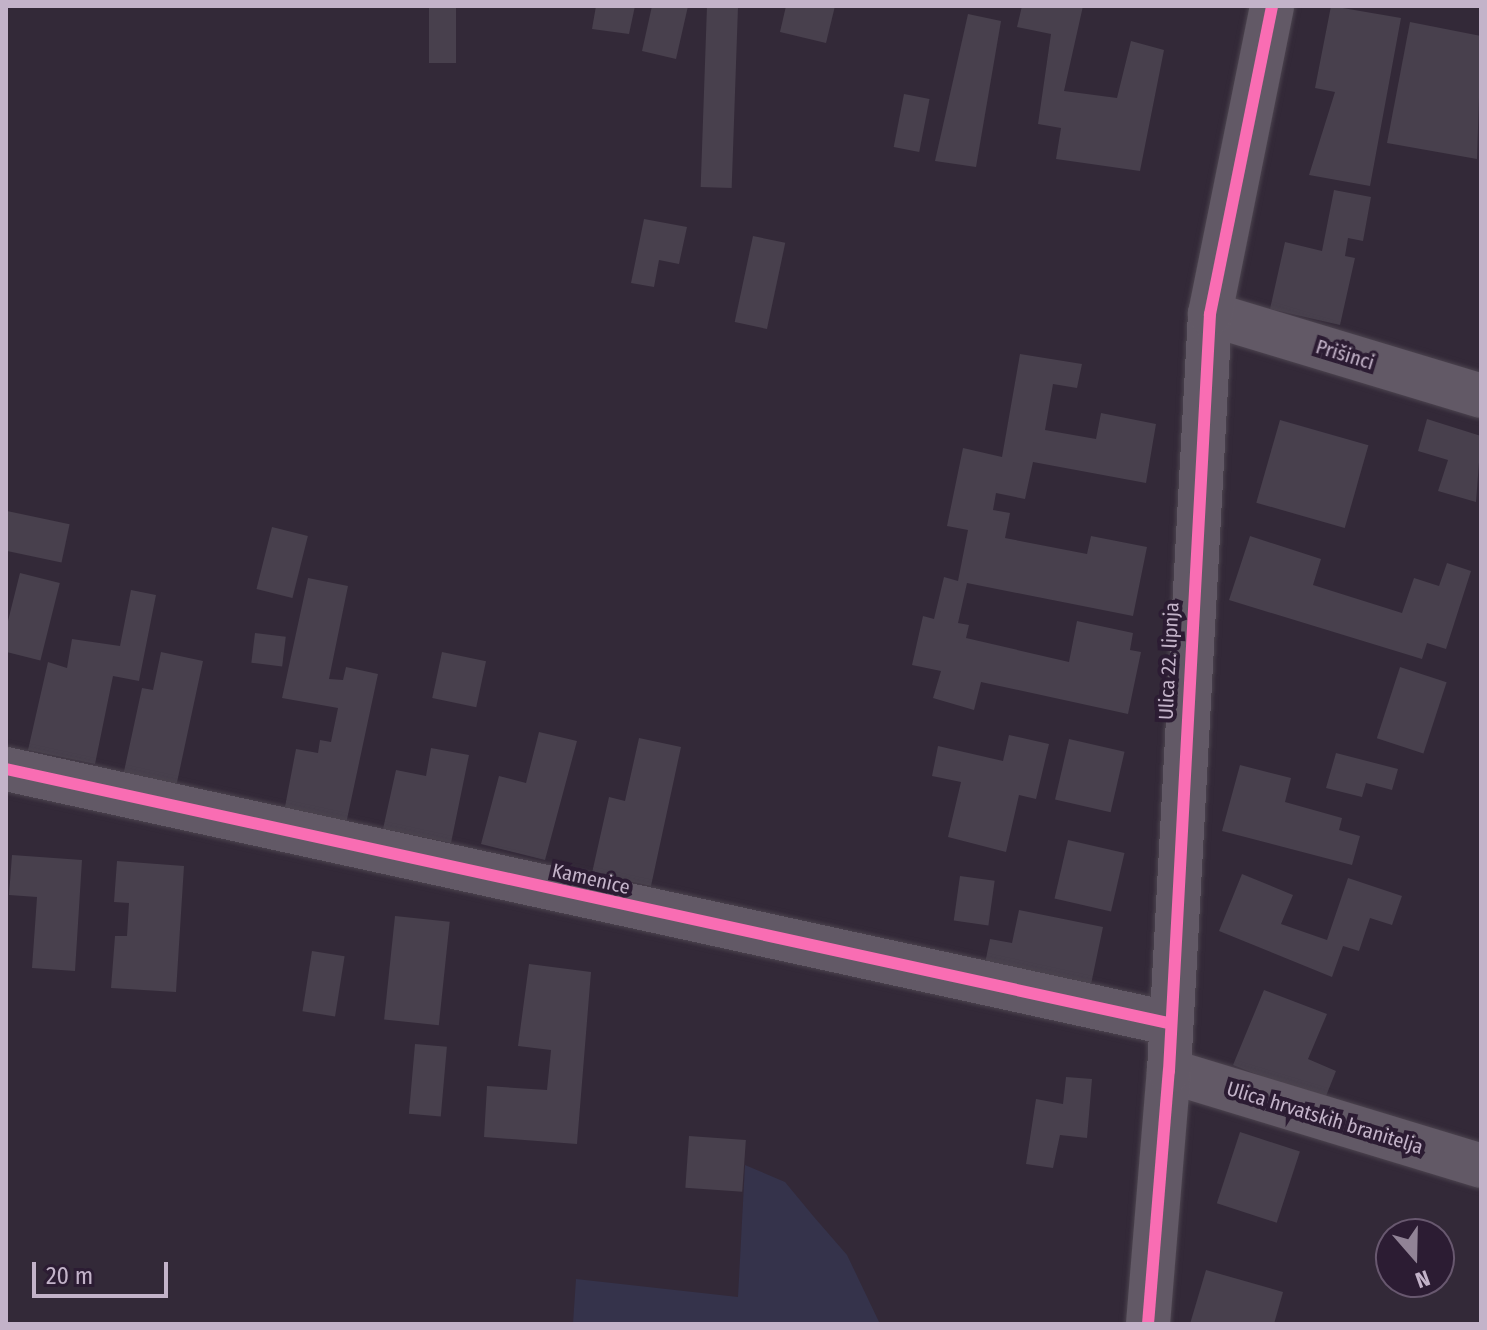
<!DOCTYPE html>
<meta charset="utf-8">
<style>
body{margin:0}
#map{position:relative;width:1487px;height:1330px;overflow:hidden;background:#332938;font-family:"Fira Sans Condensed",sans-serif}
div>[style]{position:absolute}
.green>*{inset:0;background:#35334b}
.building>*{inset:0;background:#48404d;transform-origin:0 0}
.roads{filter:drop-shadow(0 0 2px #4c444f) drop-shadow(0 0 2px #4c444f)}
.street>*{height:44px;margin:-22px;padding:0 22px;transform-origin:22px;border-radius:22px;background:#625966}
.cycleway>*{height:12px;margin:-6px;padding:0 6px;transform-origin:6px;border-radius:6px;background:#f96db3}
span{translate:-50% -50%;white-space:nowrap;text-align:center;line-height:1.15;-webkit-text-stroke:8px #2c1c33;paint-order:stroke}
.street-label{font-size:20px;color:#c3b3c9}
.frame{position:absolute;inset:0;border:8px solid #c3b3c9;pointer-events:none}
.north{position:absolute;left:1375px;top:1218px;width:80px;height:80px;box-sizing:border-box;background:#2c1c33;border:2px solid #68586f;border-radius:50%;rotate:160deg;font-size:22px;font-weight:700;line-height:32px;text-align:center;color:#c3b3c9}
.north::after{content:'';display:block;margin:auto;width:28px;height:36px;background:#918396;clip-path:polygon(50% 0,100% 100%,50% 72%,0 100%)}
.scale{position:absolute;left:32px;top:1262px;width:136px;height:36px;box-sizing:border-box;border:4px solid #c3b3c9;border-top:0;padding-left:10px;font-size:24px;line-height:28px;white-space:nowrap;color:#c3b3c9;-webkit-text-stroke:6px #2c1c33;paint-order:stroke}
</style>
<div id="map">
<div class="green">
<i style="clip-path:polygon(745px 1165px,785px 1182px,814px 1217px,847px 1255px,880px 1324px,573px 1324px,576px 1279px,738px 1297px)"></i>
</div>
<div class="building">
<i style="left:429px;top:6px;width:27px;height:57px"></i>
<i style="clip-path:polygon(596px 6px,635px 6px,629px 34px,592px 29px)"></i>
<i style="clip-path:polygon(652px 6px,688px 6px,676px 59px,642px 51px)"></i>
<i style="left:707px;top:6px;width:31px;height:181px;rotate:2deg"></i>
<i style="clip-path:polygon(786px 6px,835px 6px,826px 43px,780px 32px)"></i>
<i style="clip-path:polygon(1022px 6px,1083px 6px,1064px 91px,1117px 98px,1131px 41px,1164px 50px,1140px 171px,1056px 159px,1061px 128px,1038px 124px,1051px 34px,1017px 27px)"></i>
<i style="clip-path:polygon(1331px 6px,1401px 18px,1370px 186px,1309px 175px,1335px 92px,1315px 88px)"></i>
<i style="clip-path:polygon(968px 14px,1001px 21px,976px 167px,935px 161px)"></i>
<i style="clip-path:polygon(1410px 22px,1481px 36px,1477px 159px,1387px 143px)"></i>
<i style="left:904px;top:94px;width:26px;height:54px;rotate:11deg"></i>
<i style="clip-path:polygon(1334px 190px,1371px 197px,1363px 241px,1348px 238px,1345px 256px,1355px 258px,1340px 325px,1270px 309px,1285px 242px,1322px 251px)"></i>
<i style="clip-path:polygon(644px 219px,687px 227px,679px 264px,659px 260px,654px 287px,631px 283px)"></i>
<i style="left:753px;top:236px;width:33px;height:88px;rotate:12deg"></i>
<i style="clip-path:polygon(1020px 354px,1082px 364px,1077px 388px,1053px 384px,1045px 430px,1096px 439px,1101px 413px,1156px 424px,1146px 483px,1033px 462px,1025px 499px,996px 493px,993px 510px,1010px 513px,1005px 538px,1087px 554px,1091px 536px,1147px 547px,1133px 616px,967px 583px,958px 623px,969px 625px,966px 638px,1069px 662px,1077px 621px,1133px 633px,1130px 650px,1141px 652px,1128px 714px,981px 682px,974px 710px,933px 698px,941px 671px,912px 665px,923px 616px,934px 619px,944px 577px,958px 581px,968px 530px,947px 526px,963px 448px,1002px 457px)"></i>
<i style="clip-path:polygon(1427px 419px,1481px 436px,1476px 502px,1438px 491px,1448px 460px,1418px 451px)"></i>
<i style="left:1280px;top:420px;width:92px;height:86px;rotate:16deg"></i>
<i style="left:7px;top:511px;width:64px;height:39px;rotate:12deg"></i>
<i style="left:272px;top:527px;width:37px;height:64px;rotate:14deg"></i>
<i style="clip-path:polygon(1250px 536px,1321px 559px,1313px 585px,1402px 613px,1414px 578px,1439px 586px,1447px 563px,1471px 571px,1446px 649px,1427px 643px,1422px 659px,1229px 600px)"></i>
<i style="left:20px;top:573px;width:41px;height:80px;rotate:14deg"></i>
<i style="clip-path:polygon(308px 578px,348px 586px,329px 679px,343px 680px,346px 667px,378px 674px,346px 824px,284px 812px,296px 749px,318px 753px,320px 740px,331px 742px,338px 708px,282px 698px)"></i>
<i style="clip-path:polygon(131px 590px,156px 595px,139px 681px,113px 676px,95px 764px,28px 750px,48px 662px,67px 668px,72px 639px,120px 646px)"></i>
<i style="left:255px;top:633px;width:31px;height:30px;rotate:7deg"></i>
<i style="clip-path:polygon(161px 652px,203px 661px,176px 787px,123px 776px,142px 688px,153px 690px)"></i>
<i style="left:442px;top:652px;width:45px;height:47px;rotate:12deg"></i>
<i style="left:1400px;top:667px;width:49px;height:75px;rotate:18deg"></i>
<i style="clip-path:polygon(539px 732px,577px 741px,545px 860px,481px 844px,499px 776px,526px 783px)"></i>
<i style="clip-path:polygon(1009px 735px,1049px 744px,1036px 799px,1019px 795px,1006px 852px,948px 837px,961px 782px,932px 776px,938px 746px,1003px 761px)"></i>
<i style="clip-path:polygon(639px 738px,681px 747px,651px 886px,592px 873px,609px 797px,625px 801px)"></i>
<i style="left:1069px;top:739px;width:57px;height:62px;rotate:13deg"></i>
<i style="clip-path:polygon(431px 748px,469px 755px,451px 843px,383px 829px,396px 770px,426px 776px)"></i>
<i style="clip-path:polygon(1336px 753px,1398px 769px,1392px 790px,1366px 783px,1362px 797px,1326px 788px)"></i>
<i style="clip-path:polygon(1240px 765px,1291px 778px,1285px 802px,1342px 818px,1339px 830px,1360px 836px,1352px 865px,1222px 831px)"></i>
<i style="left:1068px;top:840px;width:58px;height:60px;rotate:13deg"></i>
<i style="clip-path:polygon(12px 855px,82px 860px,75px 971px,32px 968px,37px 897px,9px 895px)"></i>
<i style="clip-path:polygon(117px 861px,184px 866px,176px 992px,111px 988px,115px 936px,127px 936px,129px 903px,114px 902px)"></i>
<i style="clip-path:polygon(1242px 874px,1293px 895px,1281px 924px,1327px 940px,1348px 878px,1402px 896px,1392px 925px,1370px 918px,1359px 951px,1343px 946px,1332px 977px,1219px 931px)"></i>
<i style="left:960px;top:876px;width:35px;height:45px;rotate:8deg"></i>
<i style="clip-path:polygon(1019px 910px,1103px 927px,1090px 989px,984px 968px,990px 939px,1012px 943px)"></i>
<i style="left:395px;top:916px;width:55px;height:104px;rotate:6deg"></i>
<i style="left:312px;top:951px;width:33px;height:61px;rotate:9deg"></i>
<i style="clip-path:polygon(529px 964px,591px 972px,577px 1144px,484px 1137px,487px 1086px,547px 1090px,551px 1050px,518px 1046px)"></i>
<i style="clip-path:polygon(1264px 990px,1327px 1014px,1308px 1059px,1336px 1071px,1324px 1101px,1233px 1065px)"></i>
<i style="left:415px;top:1044px;width:32px;height:70px;rotate:5deg"></i>
<i style="clip-path:polygon(1066px 1077px,1092px 1079px,1087px 1138px,1060px 1135px,1053px 1168px,1026px 1164px,1036px 1099px,1063px 1104px)"></i>
<i style="left:1240px;top:1132px;width:63px;height:75px;rotate:18deg"></i>
<i style="left:689px;top:1136px;width:57px;height:52px;rotate:4deg"></i>
<i style="clip-path:polygon(1206px 1270px,1283px 1292px,1274px 1324px,1190px 1324px)"></i>
</div>
<div class="roads">
<div class="street">
<i style="left:1210px;top:314px;width:283px;rotate:16.8deg"></i>
<i style="left:6px;top:769px;width:1189px;rotate:12.33deg"></i>
<i style="left:1169px;top:1071px;width:326px;rotate:16.9deg"></i>
<i style="left:1148px;top:1324px;width:254px;rotate:-85.3deg"></i>
<i style="left:1169px;top:1071px;width:758px;rotate:-86.9deg"></i>
<i style="left:1210px;top:314px;width:314px;rotate:-78.6deg"></i>
</div>
</div>
<div class="cycleway">
<i style="left:6px;top:769px;width:1189px;rotate:12.33deg"></i>
<i style="left:1148px;top:1324px;width:254px;rotate:-85.3deg"></i>
<i style="left:1169px;top:1071px;width:758px;rotate:-86.9deg"></i>
<i style="left:1210px;top:314px;width:314px;rotate:-78.6deg"></i>
</div>
<div class="street-label">
<span style="left:1345px;top:355px;rotate:17deg">Prišinci</span>
<span style="left:1169px;top:661px;rotate:-87deg">Ulica 22. lipnja</span>
<span style="left:591px;top:879px;rotate:13deg">Kamenice</span>
<span style="left:1325px;top:1118px;rotate:17deg">Ulica hrvatskih branitelja</span>
</div>
<div class="frame"></div>
<div class="north">N</div>
<div class="scale">20 m</div>
</div>
